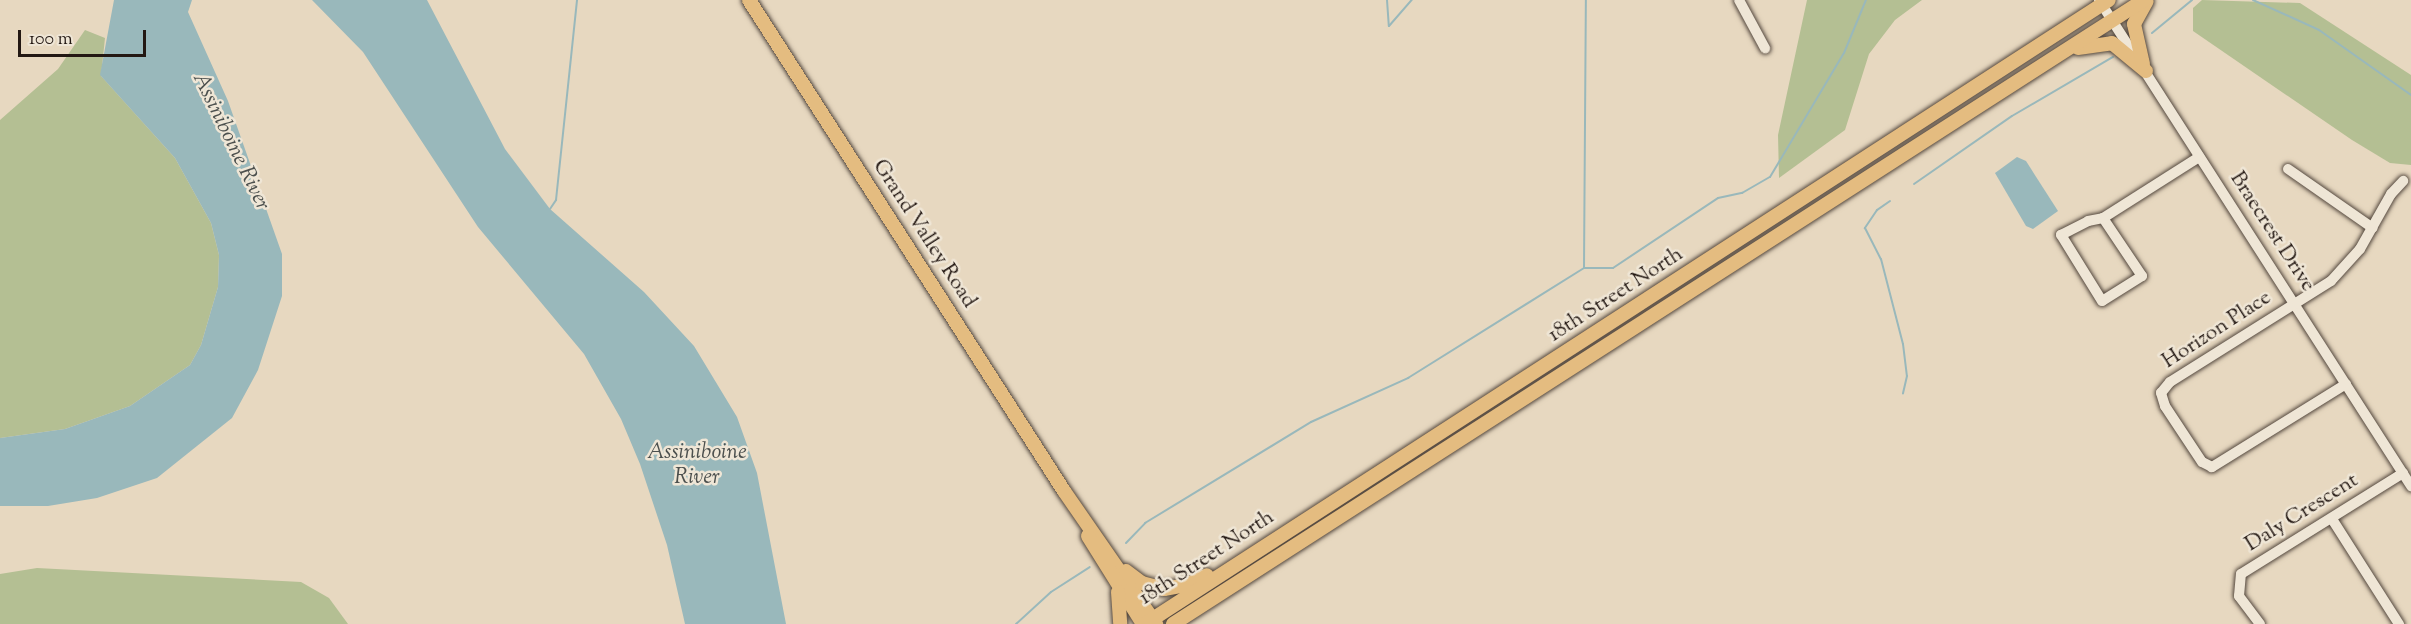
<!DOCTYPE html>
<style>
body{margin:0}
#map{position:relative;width:2411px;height:624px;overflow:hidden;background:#e7d8c0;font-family:"Sorts Mill Goudy",serif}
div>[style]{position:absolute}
.green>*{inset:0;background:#b4bf93}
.water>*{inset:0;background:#99b8bb}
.stream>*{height:2px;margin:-1px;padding:0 1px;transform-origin:1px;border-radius:1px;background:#99b8bb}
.roads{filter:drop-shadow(0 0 2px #54483e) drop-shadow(0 0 2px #54483e)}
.minor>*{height:10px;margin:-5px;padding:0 5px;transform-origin:5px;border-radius:5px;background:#efe6d6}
.major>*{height:14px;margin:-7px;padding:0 7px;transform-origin:7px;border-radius:7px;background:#e4bc80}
span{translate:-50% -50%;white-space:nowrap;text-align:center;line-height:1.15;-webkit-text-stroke:5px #efe6d6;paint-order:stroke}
.street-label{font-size:21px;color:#231813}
.water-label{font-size:22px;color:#4c504e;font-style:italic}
.scale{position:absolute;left:18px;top:30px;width:128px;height:27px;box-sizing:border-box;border:3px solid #231813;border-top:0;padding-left:8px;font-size:18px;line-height:21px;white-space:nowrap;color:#231813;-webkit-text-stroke:4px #efe6d6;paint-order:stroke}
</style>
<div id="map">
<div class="green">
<i style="clip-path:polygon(1807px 0,1922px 0,1895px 20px,1869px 54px,1845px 130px,1779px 178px,1778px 135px)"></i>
<i style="clip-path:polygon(2202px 0,2300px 3px,2411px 75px,2411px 165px,2390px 163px,2352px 140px,2193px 31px,2193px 8px)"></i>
<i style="clip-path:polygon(85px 30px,105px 38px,101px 76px,175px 158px,211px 223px,219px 255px,218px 287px,201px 345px,190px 365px,130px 406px,65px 429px,0 438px,0 120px,58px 69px)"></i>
<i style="clip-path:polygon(37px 568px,301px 582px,329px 598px,348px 624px,0 624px,0 574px)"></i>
</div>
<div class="water">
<i style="clip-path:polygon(114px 0,192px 0,188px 12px,228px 101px,282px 254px,282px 296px,258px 370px,232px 418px,157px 478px,97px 498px,48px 506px,0 506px,0 438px,65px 429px,130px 406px,190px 365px,201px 345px,218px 287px,219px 255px,211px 223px,175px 158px,100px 75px)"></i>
<i style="clip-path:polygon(312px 0,427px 0,505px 149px,550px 209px,644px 292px,694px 346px,737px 417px,757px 473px,786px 624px,685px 624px,667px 545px,640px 464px,621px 419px,584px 354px,478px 227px,363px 52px)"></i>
<i style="clip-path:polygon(2017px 157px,2026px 161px,2058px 211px,2033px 229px,2026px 226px,1995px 173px)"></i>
</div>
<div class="stream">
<i style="left:1387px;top:0;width:26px;rotate:86deg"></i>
<i style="left:1389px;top:26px;width:35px;rotate:-49deg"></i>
<i style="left:2253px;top:0;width:72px;rotate:24.4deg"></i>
<i style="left:2319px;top:30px;width:113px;rotate:35.2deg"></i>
<i style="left:2152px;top:33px;width:52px;rotate:-39.5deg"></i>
<i style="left:1914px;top:184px;width:119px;rotate:-34.8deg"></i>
<i style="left:2012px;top:116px;width:117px;rotate:-30.3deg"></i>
<i style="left:1890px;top:201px;width:16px;rotate:145deg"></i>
<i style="left:1877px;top:210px;width:22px;rotate:124deg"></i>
<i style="left:1865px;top:228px;width:35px;rotate:63deg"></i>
<i style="left:1881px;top:259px;width:88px;rotate:75.5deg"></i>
<i style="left:1903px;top:344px;width:32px;rotate:83deg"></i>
<i style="left:1907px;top:376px;width:18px;rotate:103deg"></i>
<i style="left:550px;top:209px;width:11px;rotate:-56deg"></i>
<i style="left:556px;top:200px;width:201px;rotate:-84deg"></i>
<i style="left:1584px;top:267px;width:267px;rotate:-89.6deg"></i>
<i style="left:1126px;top:543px;width:28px;rotate:-46deg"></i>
<i style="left:1145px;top:523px;width:194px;rotate:-31.3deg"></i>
<i style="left:1311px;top:422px;width:107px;rotate:-24.4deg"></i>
<i style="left:1408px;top:378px;width:208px;rotate:-32deg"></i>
<i style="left:1584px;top:268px;width:29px"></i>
<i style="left:1613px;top:268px;width:126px;rotate:-33.7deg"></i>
<i style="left:1718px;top:198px;width:25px;rotate:-12deg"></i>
<i style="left:1742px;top:193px;width:32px;rotate:-30deg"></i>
<i style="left:1770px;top:177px;width:144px;rotate:-59.2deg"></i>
<i style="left:1844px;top:53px;width:57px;rotate:-67.5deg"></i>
<i style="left:1016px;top:624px;width:47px;rotate:-42.4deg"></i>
<i style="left:1051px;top:592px;width:46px;rotate:-32.7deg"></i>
</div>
<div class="roads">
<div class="minor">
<i style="left:1739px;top:0;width:55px;rotate:61.6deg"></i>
<i style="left:2099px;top:0;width:578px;rotate:57.3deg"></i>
<i style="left:2288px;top:169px;width:103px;rotate:34.8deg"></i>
<i style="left:2103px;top:218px;width:70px;rotate:56.1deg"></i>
<i style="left:2142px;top:276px;width:47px;rotate:148deg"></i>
<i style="left:2102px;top:301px;width:78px;rotate:-121.8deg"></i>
<i style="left:2061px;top:235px;width:30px;rotate:-27deg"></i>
<i style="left:2088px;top:221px;width:15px;rotate:-11deg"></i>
<i style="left:2103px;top:218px;width:114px;rotate:-32.4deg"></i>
<i style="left:2346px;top:384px;width:158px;rotate:148.2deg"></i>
<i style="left:2212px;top:467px;width:11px;rotate:-153deg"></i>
<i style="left:2202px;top:462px;width:67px;rotate:-123.5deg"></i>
<i style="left:2165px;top:406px;width:14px;rotate:-107deg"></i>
<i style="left:2161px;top:393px;width:14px;rotate:-51deg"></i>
<i style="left:2170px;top:382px;width:190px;rotate:-32.1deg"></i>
<i style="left:2331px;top:281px;width:43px;rotate:-47.8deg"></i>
<i style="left:2360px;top:249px;width:63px;rotate:-60.6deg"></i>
<i style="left:2391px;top:194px;width:18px;rotate:-47deg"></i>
<i style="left:2332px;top:519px;width:125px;rotate:57.5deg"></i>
<i style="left:2260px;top:624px;width:35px;rotate:-127deg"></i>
<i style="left:2239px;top:596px;width:22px;rotate:-85deg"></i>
<i style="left:2241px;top:574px;width:191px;rotate:-31.9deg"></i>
</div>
<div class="major">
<i style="left:749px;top:0;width:583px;rotate:57.32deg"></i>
<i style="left:1064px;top:491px;width:162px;rotate:55.3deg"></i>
<i style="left:2078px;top:48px;width:34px;rotate:-8deg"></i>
<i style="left:2112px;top:43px;width:44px;rotate:39.5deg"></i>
<i style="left:2143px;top:64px;width:41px;rotate:-102.7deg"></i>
<i style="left:2134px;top:24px;width:26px;rotate:-61deg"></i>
<i style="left:1088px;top:536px;width:104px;rotate:58deg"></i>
<i style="left:1126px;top:571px;width:20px;rotate:37deg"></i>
<i style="left:1142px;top:583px;width:23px;rotate:15deg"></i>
<i style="left:1164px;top:589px;width:22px;rotate:-10deg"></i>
<i style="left:1186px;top:585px;width:23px;rotate:-25deg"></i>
<i style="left:1118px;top:592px;width:32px;rotate:86deg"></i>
<i style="left:1145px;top:624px;width:1148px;rotate:-32.92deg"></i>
<i style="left:1173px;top:624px;width:1154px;rotate:-32.73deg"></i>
</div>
</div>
<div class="street-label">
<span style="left:2272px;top:232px;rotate:57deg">Braecrest Drive</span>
<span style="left:924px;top:234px;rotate:57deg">Grand Valley Road</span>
<span style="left:1616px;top:295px;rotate:-33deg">18th Street North</span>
<span style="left:2217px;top:330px;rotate:-33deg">Horizon Place</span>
<span style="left:2302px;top:513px;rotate:-32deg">Daly Crescent</span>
<span style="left:1207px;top:558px;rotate:-33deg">18th Street North</span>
</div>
<div class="water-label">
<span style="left:230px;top:142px;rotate:64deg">Assiniboine River</span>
<span style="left:697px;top:466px">Assiniboine<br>River</span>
</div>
<div class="scale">100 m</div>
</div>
